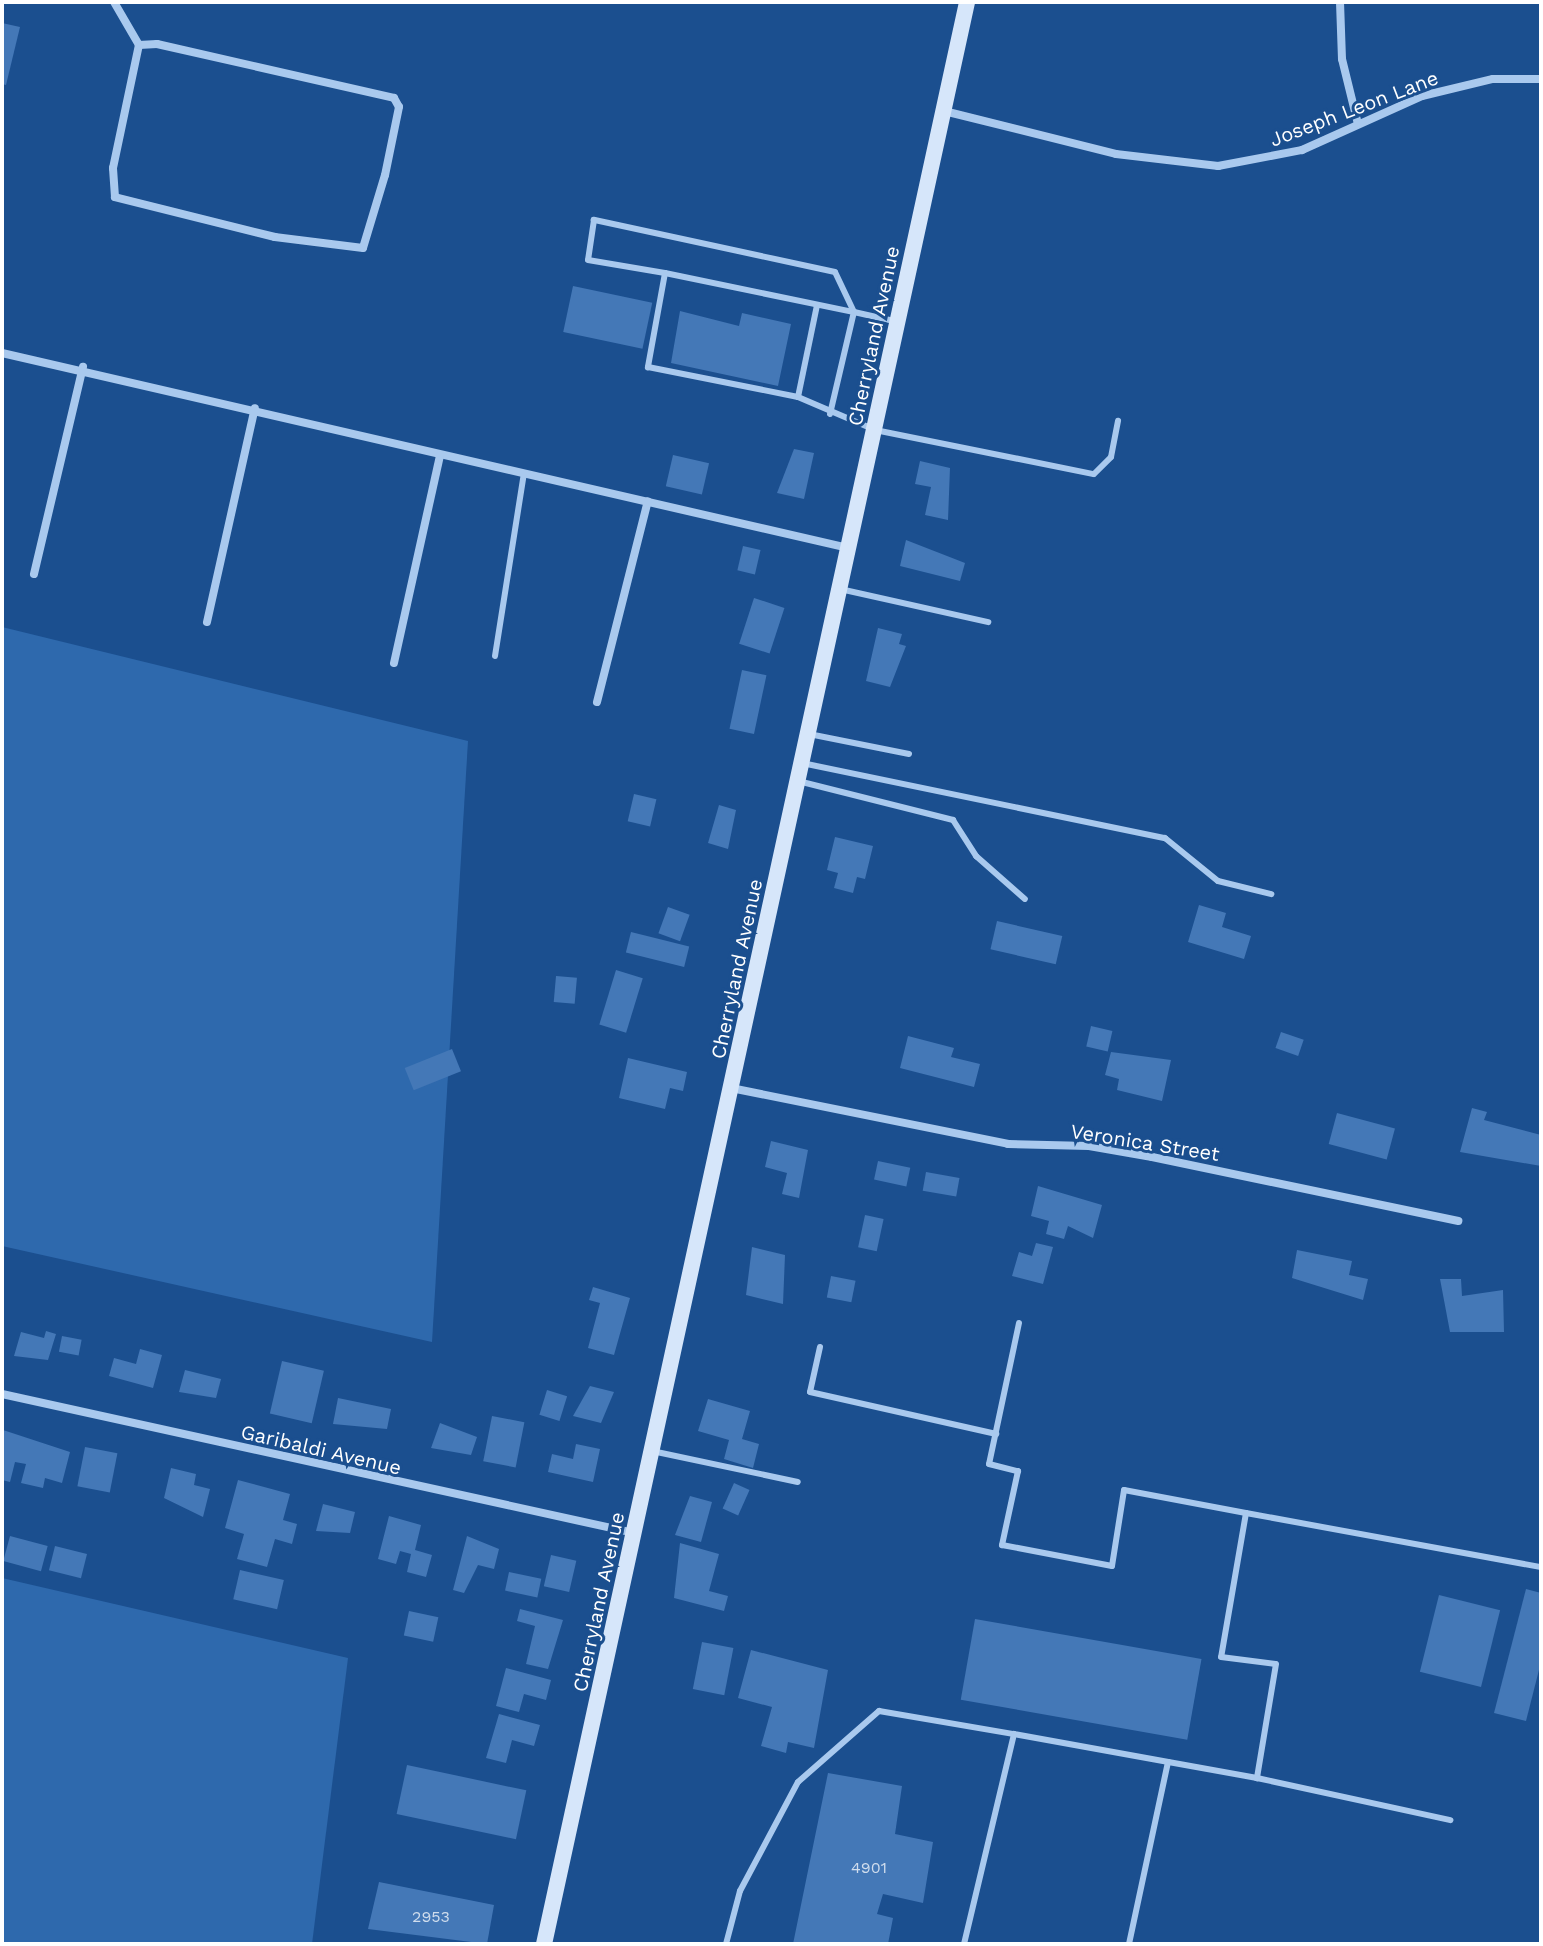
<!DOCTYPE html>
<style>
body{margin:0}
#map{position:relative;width:1543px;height:1946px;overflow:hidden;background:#1b4f8f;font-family:"Work Sans",sans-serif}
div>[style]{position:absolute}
.green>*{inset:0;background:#2e69ad}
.building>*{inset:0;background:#4478b7;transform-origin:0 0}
.lane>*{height:6px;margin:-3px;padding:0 3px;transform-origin:3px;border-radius:3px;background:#a9c9ee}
.street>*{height:8px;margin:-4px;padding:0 4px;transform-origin:4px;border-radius:4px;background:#a9c9ee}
.secondary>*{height:16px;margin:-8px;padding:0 8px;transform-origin:8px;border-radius:8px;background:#d6e6fa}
span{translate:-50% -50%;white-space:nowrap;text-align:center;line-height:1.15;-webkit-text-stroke:6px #1b4f8f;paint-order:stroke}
.number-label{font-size:16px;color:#d0dded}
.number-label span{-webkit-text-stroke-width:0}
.street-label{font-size:20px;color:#fff}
.frame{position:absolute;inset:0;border:4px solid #fff;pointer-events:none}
</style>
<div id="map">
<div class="green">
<i style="clip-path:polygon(2px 627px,468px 741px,432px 1342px,2px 1246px)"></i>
<i style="clip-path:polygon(2px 1578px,348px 1658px,312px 1944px,2px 1944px)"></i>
</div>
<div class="building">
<i style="clip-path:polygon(2px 23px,20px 27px,6px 85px,2px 84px)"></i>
<i style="left:573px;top:286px;width:81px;height:47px;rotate:12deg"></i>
<i style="clip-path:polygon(680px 311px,739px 326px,742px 313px,791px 324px,778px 386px,671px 363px)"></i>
<i style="clip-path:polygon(794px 449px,814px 453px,804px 499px,777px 493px)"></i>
<i style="left:673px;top:455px;width:37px;height:32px;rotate:13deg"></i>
<i style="clip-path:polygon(920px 461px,950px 468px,948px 520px,925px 515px,931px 487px,915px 484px)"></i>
<i style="clip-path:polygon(906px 540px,965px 563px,960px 581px,900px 566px)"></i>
<i style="left:743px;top:546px;width:18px;height:25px;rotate:13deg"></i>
<i style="left:754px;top:598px;width:32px;height:48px;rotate:18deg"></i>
<i style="clip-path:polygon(878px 628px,902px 634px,899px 644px,906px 646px,890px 687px,866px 681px)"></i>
<i style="left:742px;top:670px;width:25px;height:60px;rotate:12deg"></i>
<i style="left:634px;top:794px;width:23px;height:28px;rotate:13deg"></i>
<i style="clip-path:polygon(719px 805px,736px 810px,728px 849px,708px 843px)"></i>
<i style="clip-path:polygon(835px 837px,873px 846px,865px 879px,857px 877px,853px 893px,834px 888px,838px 873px,827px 870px)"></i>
<i style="clip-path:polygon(1199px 905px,1226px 913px,1222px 927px,1251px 936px,1244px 959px,1188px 942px)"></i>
<i style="left:668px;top:907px;width:23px;height:28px;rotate:20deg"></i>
<i style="left:997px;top:921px;width:67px;height:29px;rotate:13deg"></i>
<i style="left:631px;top:932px;width:60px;height:21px;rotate:14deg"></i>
<i style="left:616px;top:970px;width:28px;height:57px;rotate:17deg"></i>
<i style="left:556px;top:976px;width:21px;height:26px;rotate:5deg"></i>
<i style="left:1091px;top:1026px;width:22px;height:21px;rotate:13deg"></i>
<i style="left:1281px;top:1032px;width:24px;height:17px;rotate:19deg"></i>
<i style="clip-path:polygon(908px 1036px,954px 1048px,951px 1057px,980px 1064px,974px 1087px,900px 1068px)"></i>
<i style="left:452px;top:1049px;width:24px;height:51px;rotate:68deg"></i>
<i style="clip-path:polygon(1111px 1052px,1171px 1060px,1162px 1101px,1117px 1090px,1119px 1079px,1105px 1075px)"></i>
<i style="clip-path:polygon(628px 1058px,687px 1072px,683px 1091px,670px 1088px,665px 1109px,619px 1098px)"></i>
<i style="clip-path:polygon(1472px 1108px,1487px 1112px,1484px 1120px,1541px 1135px,1541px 1166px,1460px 1152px)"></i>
<i style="left:1337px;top:1113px;width:60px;height:32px;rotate:15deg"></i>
<i style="clip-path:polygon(771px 1141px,808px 1150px,799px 1198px,782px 1194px,787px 1173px,765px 1167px)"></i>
<i style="left:878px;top:1161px;width:33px;height:19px;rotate:12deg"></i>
<i style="left:926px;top:1172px;width:34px;height:19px;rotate:10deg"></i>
<i style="clip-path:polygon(1038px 1186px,1102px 1205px,1093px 1238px,1068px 1226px,1064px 1239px,1046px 1234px,1049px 1221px,1031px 1216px)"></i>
<i style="left:865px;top:1215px;width:19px;height:33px;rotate:12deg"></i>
<i style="clip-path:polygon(1036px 1243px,1053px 1247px,1043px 1284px,1012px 1276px,1019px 1252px,1032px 1256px)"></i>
<i style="clip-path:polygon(752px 1247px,785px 1255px,783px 1304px,746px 1295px)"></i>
<i style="clip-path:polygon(1297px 1250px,1352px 1261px,1349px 1275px,1368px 1279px,1363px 1300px,1292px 1278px)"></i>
<i style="left:831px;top:1276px;width:25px;height:22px;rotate:11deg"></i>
<i style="clip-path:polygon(1440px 1279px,1461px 1279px,1462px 1296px,1503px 1290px,1504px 1332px,1450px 1332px)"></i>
<i style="clip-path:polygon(593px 1287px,630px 1298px,614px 1355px,588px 1348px,600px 1303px,589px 1300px)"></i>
<i style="clip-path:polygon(46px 1331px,56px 1334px,48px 1360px,14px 1356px,21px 1332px,44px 1338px)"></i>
<i style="left:62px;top:1336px;width:20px;height:16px;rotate:11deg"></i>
<i style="clip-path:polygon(140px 1349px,162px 1355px,153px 1388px,109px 1376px,114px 1358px,136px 1364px)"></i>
<i style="left:282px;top:1361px;width:43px;height:54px;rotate:13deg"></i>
<i style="clip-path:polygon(185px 1370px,221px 1379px,216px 1398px,179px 1392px)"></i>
<i style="clip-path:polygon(590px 1386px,614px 1392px,601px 1423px,573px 1416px)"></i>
<i style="left:547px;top:1390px;width:21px;height:26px;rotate:17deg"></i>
<i style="clip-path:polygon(338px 1398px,391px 1409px,387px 1429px,333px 1424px)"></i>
<i style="clip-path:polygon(708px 1399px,750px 1411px,742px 1439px,759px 1444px,753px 1468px,724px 1459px,729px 1440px,698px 1431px)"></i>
<i style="left:492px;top:1416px;width:33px;height:46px;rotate:11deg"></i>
<i style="clip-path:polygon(440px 1423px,477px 1437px,471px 1455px,431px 1448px)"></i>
<i style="clip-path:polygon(3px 1430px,70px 1452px,62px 1483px,45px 1478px,43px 1488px,21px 1483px,26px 1464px,15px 1462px,10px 1482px,2px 1480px)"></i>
<i style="clip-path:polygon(576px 1444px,600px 1449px,593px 1482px,548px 1472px,552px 1454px,573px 1459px)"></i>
<i style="left:85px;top:1447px;width:33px;height:40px;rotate:11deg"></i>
<i style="clip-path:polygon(171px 1468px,196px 1474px,194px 1485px,210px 1489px,203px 1517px,164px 1498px)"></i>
<i style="clip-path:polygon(238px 1480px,290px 1494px,283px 1520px,297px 1524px,292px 1544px,275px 1539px,267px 1567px,237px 1559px,244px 1534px,225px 1528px)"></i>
<i style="left:734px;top:1483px;width:17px;height:28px;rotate:24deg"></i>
<i style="clip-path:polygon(690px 1496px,712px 1502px,701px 1542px,675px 1535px)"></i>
<i style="clip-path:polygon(323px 1504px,355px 1512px,350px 1533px,316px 1531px)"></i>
<i style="clip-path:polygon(389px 1516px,421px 1525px,415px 1550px,432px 1555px,426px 1577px,407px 1572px,411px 1554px,400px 1551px,396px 1564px,378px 1559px)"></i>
<i style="left:10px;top:1536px;width:39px;height:26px;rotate:15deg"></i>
<i style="clip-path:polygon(467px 1536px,499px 1549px,494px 1569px,478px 1565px,464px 1593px,453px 1590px)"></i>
<i style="clip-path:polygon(680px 1543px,719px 1554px,709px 1591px,728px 1596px,724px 1611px,674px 1598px)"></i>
<i style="left:55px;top:1546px;width:33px;height:25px;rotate:14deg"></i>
<i style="left:551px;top:1555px;width:26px;height:32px;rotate:13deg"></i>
<i style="left:240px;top:1570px;width:45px;height:30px;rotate:13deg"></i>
<i style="left:509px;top:1572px;width:33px;height:19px;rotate:12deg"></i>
<i style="clip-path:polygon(1526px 1589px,1541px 1593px,1541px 1662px,1526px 1721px,1494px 1713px)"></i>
<i style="left:1439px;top:1595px;width:63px;height:79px;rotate:14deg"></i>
<i style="clip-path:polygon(520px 1609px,563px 1620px,548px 1669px,526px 1664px,535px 1626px,517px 1621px)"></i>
<i style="left:409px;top:1611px;width:30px;height:25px;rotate:12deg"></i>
<i style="left:975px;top:1619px;width:230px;height:82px;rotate:10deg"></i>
<i style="left:702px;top:1642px;width:32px;height:48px;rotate:11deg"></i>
<i style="clip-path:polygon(751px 1650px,828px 1670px,814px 1748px,788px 1742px,786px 1753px,761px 1746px,772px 1707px,738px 1698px)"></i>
<i style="clip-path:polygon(506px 1668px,551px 1680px,546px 1700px,524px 1694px,519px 1712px,496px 1706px)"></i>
<i style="clip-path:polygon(499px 1714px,540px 1725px,534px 1746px,512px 1740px,506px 1763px,486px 1758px)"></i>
<i style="left:407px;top:1765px;width:122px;height:50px;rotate:12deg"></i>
<i style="clip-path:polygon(828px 1773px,902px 1786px,895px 1834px,933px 1842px,923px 1903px,883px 1894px,877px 1914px,893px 1918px,888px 1944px,793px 1944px)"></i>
<i style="clip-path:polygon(379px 1882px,494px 1905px,487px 1944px,368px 1929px)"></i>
</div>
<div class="lane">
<i style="left:665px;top:273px;width:96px;rotate:100.3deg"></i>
<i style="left:648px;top:367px;width:153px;rotate:11.3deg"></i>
<i style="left:798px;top:397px;width:84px;rotate:23.2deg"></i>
<i style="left:875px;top:430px;width:223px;rotate:11.4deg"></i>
<i style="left:1094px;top:474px;width:24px;rotate:-45deg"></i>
<i style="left:1111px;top:457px;width:37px;rotate:-79deg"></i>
<i style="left:798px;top:397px;width:94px;rotate:-78.3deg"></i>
<i style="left:830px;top:414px;width:105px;rotate:-76.8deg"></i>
<i style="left:854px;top:312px;width:44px;rotate:-115.4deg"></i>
<i style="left:835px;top:272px;width:247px;rotate:-167.8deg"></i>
<i style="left:594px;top:220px;width:40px;rotate:98.5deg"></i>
<i style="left:588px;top:260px;width:78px;rotate:9.6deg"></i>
<i style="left:665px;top:273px;width:193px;rotate:11.7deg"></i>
<i style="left:854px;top:312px;width:41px;rotate:12.7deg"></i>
<i style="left:840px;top:589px;width:152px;rotate:12.6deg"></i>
<i style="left:495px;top:656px;width:185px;rotate:-81deg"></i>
<i style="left:809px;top:734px;width:102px;rotate:11.3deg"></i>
<i style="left:802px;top:763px;width:371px;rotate:11.7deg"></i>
<i style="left:1165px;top:838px;width:68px;rotate:39.1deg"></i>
<i style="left:1218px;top:881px;width:55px;rotate:13.8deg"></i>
<i style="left:798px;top:781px;width:160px;rotate:14.1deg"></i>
<i style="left:953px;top:820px;width:43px;rotate:57.4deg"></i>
<i style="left:976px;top:856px;width:65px;rotate:41.3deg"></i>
<i style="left:1019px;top:1323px;width:144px;rotate:102deg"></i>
<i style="left:989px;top:1464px;width:30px;rotate:14deg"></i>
<i style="left:1018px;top:1471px;width:76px;rotate:102.2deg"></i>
<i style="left:1002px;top:1545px;width:112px;rotate:10.8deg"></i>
<i style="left:1112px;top:1566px;width:77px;rotate:-81deg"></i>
<i style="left:1124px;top:1490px;width:124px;rotate:10.7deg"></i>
<i style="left:1246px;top:1513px;width:146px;rotate:99.8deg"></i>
<i style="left:1221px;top:1657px;width:55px;rotate:7.3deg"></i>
<i style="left:1276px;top:1664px;width:116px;rotate:99.5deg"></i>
<i style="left:1257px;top:1778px;width:90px;rotate:-169.8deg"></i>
<i style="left:820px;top:1347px;width:46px;rotate:102.5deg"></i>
<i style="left:810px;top:1392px;width:191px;rotate:12.7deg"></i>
<i style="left:652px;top:1451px;width:149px;rotate:12deg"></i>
<i style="left:1246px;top:1513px;width:300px;rotate:10.4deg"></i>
<i style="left:1257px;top:1778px;width:198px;rotate:12.3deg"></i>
<i style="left:726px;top:1944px;width:55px;rotate:-75.2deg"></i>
<i style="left:740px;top:1891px;width:123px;rotate:-62deg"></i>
<i style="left:798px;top:1782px;width:108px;rotate:-41.2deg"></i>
<i style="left:879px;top:1711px;width:137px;rotate:9.7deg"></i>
<i style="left:964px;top:1944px;width:216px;rotate:-76.6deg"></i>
<i style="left:1014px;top:1734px;width:157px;rotate:10.3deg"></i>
<i style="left:1168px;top:1762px;width:186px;rotate:102.1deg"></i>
</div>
<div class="street">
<i style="left:114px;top:2px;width:50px;rotate:59.8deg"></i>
<i style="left:1340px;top:2px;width:57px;rotate:88deg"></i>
<i style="left:1342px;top:59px;width:67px;rotate:76.2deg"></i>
<i style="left:157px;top:44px;width:243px;rotate:12.8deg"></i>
<i style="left:394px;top:98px;width:10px;rotate:61deg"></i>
<i style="left:399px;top:107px;width:69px;rotate:101.6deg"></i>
<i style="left:385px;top:175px;width:76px;rotate:106.8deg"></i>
<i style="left:363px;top:248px;width:89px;rotate:-172.9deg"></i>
<i style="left:275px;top:237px;width:165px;rotate:-166deg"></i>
<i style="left:115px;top:197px;width:29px;rotate:-94deg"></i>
<i style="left:113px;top:168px;width:126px;rotate:-78.1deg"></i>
<i style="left:139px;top:45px;width:18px;rotate:-3deg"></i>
<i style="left:944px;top:111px;width:177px;rotate:14deg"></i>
<i style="left:1116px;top:154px;width:103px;rotate:6.7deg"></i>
<i style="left:1218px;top:166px;width:86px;rotate:-10.8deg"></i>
<i style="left:1302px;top:150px;width:132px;rotate:-24.2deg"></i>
<i style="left:1422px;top:96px;width:73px;rotate:-13.5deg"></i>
<i style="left:1493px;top:79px;width:48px"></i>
<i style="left:2px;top:353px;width:868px;rotate:12.98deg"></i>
<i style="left:34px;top:574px;width:213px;rotate:-76.7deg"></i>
<i style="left:207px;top:622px;width:219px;rotate:-77.4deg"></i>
<i style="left:394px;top:663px;width:213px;rotate:-77.5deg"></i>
<i style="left:597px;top:702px;width:207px;rotate:-75.8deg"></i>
<i style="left:731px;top:1088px;width:283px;rotate:11.4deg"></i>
<i style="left:1008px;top:1144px;width:81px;rotate:1.4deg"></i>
<i style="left:1089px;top:1146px;width:64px;rotate:9.9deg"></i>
<i style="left:1152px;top:1157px;width:313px;rotate:11.8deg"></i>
<i style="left:2px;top:1394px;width:647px;rotate:12.4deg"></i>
</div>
<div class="secondary">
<i style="left:544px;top:1944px;width:1988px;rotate:-77.71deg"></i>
</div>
<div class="number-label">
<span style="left:869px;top:1868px">4901</span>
<span style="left:431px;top:1917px">2953</span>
</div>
<div class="street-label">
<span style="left:1354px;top:109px;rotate:-21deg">Joseph Leon Lane</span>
<span style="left:874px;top:336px;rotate:-78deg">Cherryland Avenue</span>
<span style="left:737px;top:969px;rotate:-78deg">Cherryland Avenue</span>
<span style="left:1145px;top:1143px;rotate:9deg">Veronica Street</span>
<span style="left:321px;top:1450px;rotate:13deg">Garibaldi Avenue</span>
<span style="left:599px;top:1602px;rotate:-78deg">Cherryland Avenue</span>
</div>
<div class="frame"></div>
</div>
